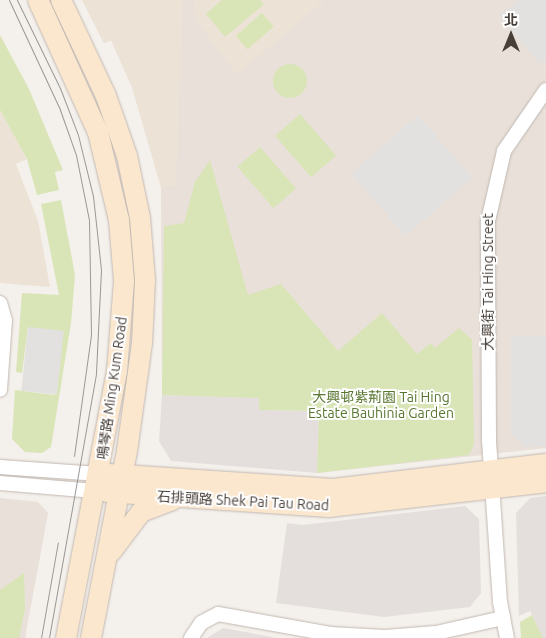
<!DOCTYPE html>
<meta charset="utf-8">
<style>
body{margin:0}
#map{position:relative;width:546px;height:638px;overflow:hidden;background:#f4f0eb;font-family:Ubuntu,"Noto Sans TC",sans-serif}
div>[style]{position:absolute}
.residential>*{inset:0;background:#e8e0d9}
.industrial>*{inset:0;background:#e4dfdc}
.education>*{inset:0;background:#ece2d6}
.green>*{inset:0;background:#d9e5b7;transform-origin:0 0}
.round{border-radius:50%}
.parking>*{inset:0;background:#e3e1df;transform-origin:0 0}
.roads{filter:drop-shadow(0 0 1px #c2b8b1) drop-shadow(0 0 1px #c2b8b1)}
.street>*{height:14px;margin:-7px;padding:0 7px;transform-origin:7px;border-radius:7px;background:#fff}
.secondary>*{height:20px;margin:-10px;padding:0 10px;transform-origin:10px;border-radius:10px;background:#fbe7ce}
.tram>*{height:1px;margin:-0.5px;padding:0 0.5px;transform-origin:0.5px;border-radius:0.5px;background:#989898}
span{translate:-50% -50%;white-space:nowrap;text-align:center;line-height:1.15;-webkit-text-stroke:4px #fff;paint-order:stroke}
.street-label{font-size:14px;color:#483f39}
.park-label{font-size:14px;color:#587630}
.north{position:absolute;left:486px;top:10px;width:50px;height:50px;-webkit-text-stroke:4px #fff;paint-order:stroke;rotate:0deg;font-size:14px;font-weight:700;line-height:20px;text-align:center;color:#483f39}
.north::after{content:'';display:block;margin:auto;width:18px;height:22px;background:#483f39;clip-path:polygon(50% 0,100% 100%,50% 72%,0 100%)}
</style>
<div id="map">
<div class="residential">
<i style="clip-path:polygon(82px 0,546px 0,546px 448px,317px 473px,319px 411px,259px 398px,162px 395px,161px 187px,132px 87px,111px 40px,104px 43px)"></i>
<i style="clip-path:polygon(0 498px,38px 502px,48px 513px,25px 638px,0 638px)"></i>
</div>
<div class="industrial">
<i style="clip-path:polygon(162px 395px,259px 398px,260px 410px,319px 411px,317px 473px,171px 461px,159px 441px)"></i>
<i style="clip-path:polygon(546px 496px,546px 638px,543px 638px,530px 611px,519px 616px,516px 513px,530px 498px)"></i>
<i style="clip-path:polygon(465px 506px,479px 519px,481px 593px,470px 607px,384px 617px,276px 603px,287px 523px,303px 525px)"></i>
<i style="clip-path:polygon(223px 628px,277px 638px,207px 638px)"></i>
</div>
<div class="education">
<i style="clip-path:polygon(82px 0,183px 0,176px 186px,161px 187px,132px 87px,111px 40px,104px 43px)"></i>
<i style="clip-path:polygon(194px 0,325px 0,237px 75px,196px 21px)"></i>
<i style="clip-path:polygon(0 110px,27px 159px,16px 164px,38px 221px,50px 287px,0 283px)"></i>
</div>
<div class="green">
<i style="clip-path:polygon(222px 0,260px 0,264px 4px,225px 37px,206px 14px)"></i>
<i style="left:262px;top:13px;width:18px;height:35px;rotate:49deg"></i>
<i style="clip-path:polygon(0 35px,29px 89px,63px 170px,55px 172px,59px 190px,37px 195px,27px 159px,0 110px)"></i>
<i class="round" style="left:273px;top:64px;width:34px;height:34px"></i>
<i style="left:300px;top:114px;width:55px;height:33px;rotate:49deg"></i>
<i style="left:260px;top:147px;width:55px;height:30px;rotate:49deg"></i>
<i style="clip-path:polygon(210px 160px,248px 295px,281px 284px,338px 351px,382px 313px,417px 354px,431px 343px,435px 348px,459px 328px,472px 340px,474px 444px,469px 455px,317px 473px,319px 411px,259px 410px,259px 398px,162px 395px,164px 226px,184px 223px,195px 182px)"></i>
<i style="clip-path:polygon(61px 200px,75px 275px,71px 323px,51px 447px,42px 453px,25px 452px,12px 439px,15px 390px,55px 395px,28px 327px,22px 373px,16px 372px,22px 293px,59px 295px,41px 204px)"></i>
<i style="clip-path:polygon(24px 573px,25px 609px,19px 638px,0 638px,0 590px)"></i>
<i style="clip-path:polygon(532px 615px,543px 638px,521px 638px,520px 622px)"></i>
</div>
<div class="parking">
<i style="clip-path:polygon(519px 0,546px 0,546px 60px,539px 63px,499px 16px)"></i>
<i style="left:418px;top:115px;width:83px;height:89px;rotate:49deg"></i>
<i style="left:28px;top:327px;width:36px;height:64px;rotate:6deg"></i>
<i style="clip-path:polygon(511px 336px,546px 336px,546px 445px,524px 448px,511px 433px)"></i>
</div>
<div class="roads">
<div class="street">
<i style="left:0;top:303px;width:18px;rotate:74deg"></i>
<i style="left:5px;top:320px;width:70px;rotate:94.1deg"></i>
<i style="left:0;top:467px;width:99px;rotate:4deg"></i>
<i style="left:0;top:483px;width:95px;rotate:4.8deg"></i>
<i style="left:191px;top:638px;width:18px;rotate:-56deg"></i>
<i style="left:201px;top:623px;width:19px;rotate:-28deg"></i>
<i style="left:218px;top:614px;width:114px;rotate:10.1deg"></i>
<i style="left:330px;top:634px;width:55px;rotate:3.1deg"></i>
<i style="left:385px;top:637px;width:51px;rotate:-4.5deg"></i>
<i style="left:436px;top:633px;width:69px;rotate:-12.6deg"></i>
<i style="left:507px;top:638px;width:37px;rotate:-101deg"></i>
<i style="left:500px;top:602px;width:163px;rotate:-93.9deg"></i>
<i style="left:489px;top:439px;width:218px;rotate:-90.3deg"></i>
<i style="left:488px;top:221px;width:72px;rotate:-77.1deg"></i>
<i style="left:504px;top:151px;width:74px;rotate:-55.5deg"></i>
</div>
<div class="secondary">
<i style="left:38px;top:0;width:145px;rotate:65.6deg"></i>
<i style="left:98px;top:132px;width:90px;rotate:76.6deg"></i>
<i style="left:119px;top:220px;width:61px;rotate:85.3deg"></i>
<i style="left:124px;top:281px;width:90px;rotate:94.4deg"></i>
<i style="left:117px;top:371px;width:272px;rotate:100.8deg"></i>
<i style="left:61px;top:0;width:106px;rotate:64.9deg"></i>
<i style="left:106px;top:96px;width:64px;rotate:70.7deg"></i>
<i style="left:127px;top:156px;width:63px;rotate:78.2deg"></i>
<i style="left:140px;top:218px;width:62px;rotate:85.4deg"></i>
<i style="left:145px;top:280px;width:63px;rotate:92.7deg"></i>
<i style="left:142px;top:343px;width:109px;rotate:97.9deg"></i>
<i style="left:127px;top:451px;width:190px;rotate:100.9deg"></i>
<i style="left:108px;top:474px;width:225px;rotate:3.8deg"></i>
<i style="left:333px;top:489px;width:214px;rotate:-6.7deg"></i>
<i style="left:107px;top:492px;width:222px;rotate:3.9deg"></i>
<i style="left:328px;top:507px;width:219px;rotate:-6.5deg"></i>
<i style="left:111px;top:552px;width:50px;rotate:-53.1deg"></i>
<i style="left:141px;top:512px;width:34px;rotate:-21deg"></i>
</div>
</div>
<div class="tram">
<i style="left:9px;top:0;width:118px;rotate:65deg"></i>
<i style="left:59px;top:107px;width:51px;rotate:70.5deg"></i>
<i style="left:76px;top:155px;width:66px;rotate:78.7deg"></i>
<i style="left:89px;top:220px;width:115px;rotate:89deg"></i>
<i style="left:91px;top:335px;width:122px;rotate:98deg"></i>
<i style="left:17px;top:0;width:98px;rotate:64deg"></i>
<i style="left:60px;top:88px;width:50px;rotate:69deg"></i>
<i style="left:78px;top:135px;width:63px;rotate:76.2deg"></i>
<i style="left:93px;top:196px;width:74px;rotate:83.8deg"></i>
<i style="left:101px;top:270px;width:104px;rotate:92.8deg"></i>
<i style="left:96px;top:374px;width:268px;rotate:100.1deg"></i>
<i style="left:41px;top:638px;width:97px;rotate:-80deg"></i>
</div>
<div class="street-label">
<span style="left:488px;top:282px;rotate:-90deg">大興街 Tai Hing Street</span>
<span style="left:112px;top:388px;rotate:-82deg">鳴琴路 Ming Kum Road</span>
<span style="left:243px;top:501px;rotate:3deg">石排頭路 Shek Pai Tau Road</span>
</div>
<div class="park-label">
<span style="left:381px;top:405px">大興邨紫荊園 Tai Hing<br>Estate Bauhinia Garden</span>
</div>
<div class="north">北</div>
</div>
